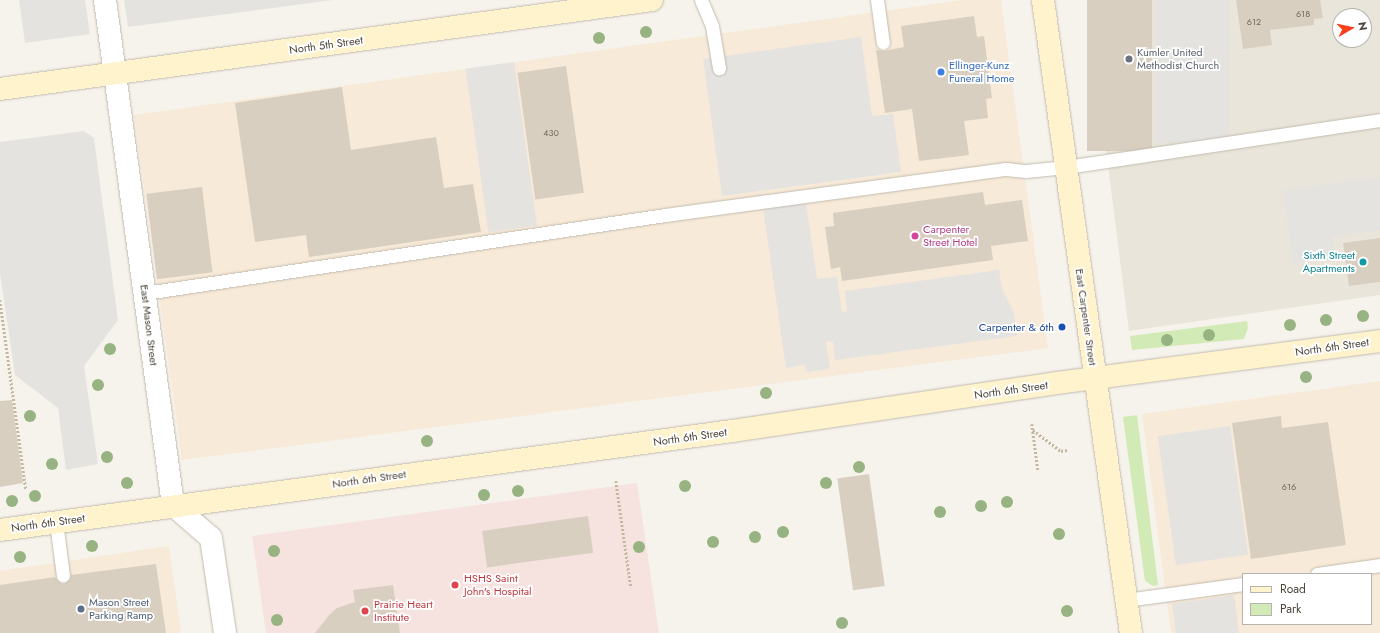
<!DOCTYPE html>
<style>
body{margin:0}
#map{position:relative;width:1380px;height:633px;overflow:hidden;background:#f6f3ec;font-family:Jost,sans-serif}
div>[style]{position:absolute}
.residential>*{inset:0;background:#eae5da}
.commercial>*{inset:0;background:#f7ead8}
.medical>*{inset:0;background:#f6e3e0}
.green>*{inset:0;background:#d2eab5}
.parking>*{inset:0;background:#e5e3e0;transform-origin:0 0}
.building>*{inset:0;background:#d8cfc1;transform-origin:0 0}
.path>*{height:2.5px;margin-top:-1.25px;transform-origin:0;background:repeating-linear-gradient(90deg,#c4b79f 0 2px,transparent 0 4px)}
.roads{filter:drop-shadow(0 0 1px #c2bbae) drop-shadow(0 0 1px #c2bbae)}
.lane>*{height:13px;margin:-6.5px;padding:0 6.5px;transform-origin:6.5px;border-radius:6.5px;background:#fff}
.street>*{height:22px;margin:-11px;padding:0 11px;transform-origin:11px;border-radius:11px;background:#fff}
.secondary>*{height:22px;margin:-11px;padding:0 11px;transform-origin:11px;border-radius:11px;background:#fff3cd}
.trees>*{width:12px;height:12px;margin:-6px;border-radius:50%;background:#97b381}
.dots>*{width:11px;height:11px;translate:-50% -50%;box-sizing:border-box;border:2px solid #fff;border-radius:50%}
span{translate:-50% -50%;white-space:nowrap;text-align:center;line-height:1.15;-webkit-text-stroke:3.5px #fff;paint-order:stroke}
.number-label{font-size:9px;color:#6e675b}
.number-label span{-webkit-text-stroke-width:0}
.street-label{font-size:11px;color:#4b4439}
.worship-label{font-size:11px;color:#5b616d}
.left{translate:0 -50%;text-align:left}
.shop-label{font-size:11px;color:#366cbe}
.hotel-label{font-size:11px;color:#b23c85}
.culture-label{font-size:11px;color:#0d838f}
.right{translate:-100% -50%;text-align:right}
.transit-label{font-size:11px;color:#164399}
.health-label{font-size:11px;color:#be3a42}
.service-label{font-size:11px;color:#4e5e75}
.legend{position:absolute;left:1242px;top:573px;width:130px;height:52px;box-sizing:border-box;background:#fff;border:1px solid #b7b4b0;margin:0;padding:5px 7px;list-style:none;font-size:12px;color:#4b4439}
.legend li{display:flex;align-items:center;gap:8px;height:20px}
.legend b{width:20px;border:1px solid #b7b4b0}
.north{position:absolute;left:1332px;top:8px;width:40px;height:40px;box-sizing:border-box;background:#fff;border:1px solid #b7b4b0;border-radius:50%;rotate:81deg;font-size:11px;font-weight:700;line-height:16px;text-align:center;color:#4b4439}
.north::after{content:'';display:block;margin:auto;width:14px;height:18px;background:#fc3f1d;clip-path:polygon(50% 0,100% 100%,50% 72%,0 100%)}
</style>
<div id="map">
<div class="residential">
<i style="clip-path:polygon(evenodd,1087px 0,1380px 0,1380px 295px,1129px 331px,1087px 0,1340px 16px,1364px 16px,1364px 40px,1340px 40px,1340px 16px)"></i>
</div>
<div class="commercial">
<i style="clip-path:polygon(963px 0,1001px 0,1048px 348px,182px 460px,134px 115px)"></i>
<i style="clip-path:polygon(evenodd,1380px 381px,1380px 633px,1171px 633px,1142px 414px,1380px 381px,1243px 574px,1371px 574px,1371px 624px,1243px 624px,1243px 574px)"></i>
<i style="clip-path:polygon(169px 546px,181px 633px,0 633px,0 571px)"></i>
</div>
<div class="medical">
<i style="clip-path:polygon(637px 483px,659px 633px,266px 633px,252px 536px)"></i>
</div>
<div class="green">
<i style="clip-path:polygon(1247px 321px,1248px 328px,1244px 339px,1132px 350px,1130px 336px)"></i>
<i style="clip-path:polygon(1137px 415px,1158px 585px,1153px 586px,1145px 581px,1123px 417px)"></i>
</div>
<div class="parking">
<i style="clip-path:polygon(19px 0,85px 0,90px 34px,25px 43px)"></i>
<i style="clip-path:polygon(124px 0,333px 0,128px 27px)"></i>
<i style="left:1156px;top:0;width:73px;height:143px"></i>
<i style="clip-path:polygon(861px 37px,872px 116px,893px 114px,901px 172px,722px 196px,703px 59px)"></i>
<i style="left:514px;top:62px;width:165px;height:49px;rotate:82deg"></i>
<i style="clip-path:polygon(84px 131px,94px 138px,118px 320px,84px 366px,98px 464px,66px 470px,58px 408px,15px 375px,0 273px,0 142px)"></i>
<i style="clip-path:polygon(1380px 177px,1380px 230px,1332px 237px,1335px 258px,1293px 264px,1283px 190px)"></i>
<i style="clip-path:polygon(806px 203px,817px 279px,837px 277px,842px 312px,847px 311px,845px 291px,999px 270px,1002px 289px,1014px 313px,1017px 336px,835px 360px,833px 341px,826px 342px,830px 369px,806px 372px,805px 365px,786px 368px,763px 207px)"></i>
<i style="left:1230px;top:426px;width:130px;height:73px;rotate:82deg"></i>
<i style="clip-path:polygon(1234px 595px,1239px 633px,1176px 633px,1172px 604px)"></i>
</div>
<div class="building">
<i style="left:1087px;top:0;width:65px;height:151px"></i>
<i style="clip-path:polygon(1236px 0,1320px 0,1323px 18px,1314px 19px,1314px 25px,1270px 30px,1272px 45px,1243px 49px)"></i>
<i style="clip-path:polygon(974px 16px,977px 37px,984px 36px,992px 98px,986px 99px,988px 118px,964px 121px,969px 155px,919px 161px,912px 109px,885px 113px,876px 50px,884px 51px,904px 47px,901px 26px)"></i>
<i style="left:566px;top:66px;width:128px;height:49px;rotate:82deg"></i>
<i style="clip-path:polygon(342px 87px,351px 150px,436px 137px,444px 188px,473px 184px,481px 232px,309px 257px,306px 235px,255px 242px,235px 103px)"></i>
<i style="left:202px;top:187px;width:86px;height:56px;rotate:83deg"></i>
<i style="clip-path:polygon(983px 192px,985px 205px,1022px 200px,1028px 241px,991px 246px,993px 260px,842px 281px,840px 267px,831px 269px,825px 227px,834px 226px,833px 213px)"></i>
<i style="clip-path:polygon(1380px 238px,1380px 282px,1349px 286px,1343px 243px)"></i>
<i style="clip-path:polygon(12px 400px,23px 483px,0 487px,0 401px)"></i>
<i style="clip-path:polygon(1281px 416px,1282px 428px,1328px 422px,1346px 545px,1251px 559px,1232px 423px)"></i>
<i style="left:869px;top:474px;width:113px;height:32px;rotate:82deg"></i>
<i style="left:588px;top:516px;width:37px;height:107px;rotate:82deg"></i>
<i style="clip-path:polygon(156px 564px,166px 633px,0 633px,0 585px,55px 577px,60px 583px,64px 584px,70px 579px,71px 575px)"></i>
<i style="clip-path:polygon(393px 585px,400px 633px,315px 633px,330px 614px,337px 608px,355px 602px,353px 590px)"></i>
</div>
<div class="path">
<i style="left:0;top:300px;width:191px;rotate:82.2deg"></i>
<i style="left:1032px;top:424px;width:46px;rotate:82.6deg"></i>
<i style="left:1033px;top:430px;width:35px;rotate:37deg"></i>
<i style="left:1061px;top:451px;width:6px;rotate:-9deg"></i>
<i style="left:616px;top:481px;width:108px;rotate:82deg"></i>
</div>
<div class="roads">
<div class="lane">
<i style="left:701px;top:0;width:28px;rotate:67deg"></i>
<i style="left:712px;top:26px;width:43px;rotate:80.5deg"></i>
<i style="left:877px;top:0;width:43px;rotate:82.1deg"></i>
<i style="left:145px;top:293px;width:526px;rotate:-8.53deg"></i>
<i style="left:665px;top:215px;width:344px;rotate:-7.7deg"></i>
<i style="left:1006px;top:169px;width:20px;rotate:6deg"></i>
<i style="left:1026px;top:171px;width:40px;rotate:-5.7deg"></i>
<i style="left:1066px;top:167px;width:317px;rotate:-8.5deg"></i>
<i style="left:56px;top:522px;width:54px;rotate:82.6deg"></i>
<i style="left:1317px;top:574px;width:64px;rotate:-8.1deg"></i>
<i style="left:1126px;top:600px;width:118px;rotate:-7.8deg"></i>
</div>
<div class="street">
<i style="left:105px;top:0;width:510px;rotate:82.33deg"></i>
<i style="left:173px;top:505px;width:50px;rotate:41deg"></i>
<i style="left:211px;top:538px;width:96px;rotate:81.6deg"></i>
</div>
<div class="secondary">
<i style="left:1043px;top:0;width:639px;rotate:82.09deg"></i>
<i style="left:0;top:89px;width:658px;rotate:-7.77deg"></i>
<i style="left:0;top:530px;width:739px;rotate:-7.7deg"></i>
<i style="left:732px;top:431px;width:329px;rotate:-8.4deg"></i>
<i style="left:1057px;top:383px;width:326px;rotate:-7.4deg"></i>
</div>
</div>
<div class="trees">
<i style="left:646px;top:32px"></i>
<i style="left:599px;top:38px"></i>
<i style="left:1363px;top:316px"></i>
<i style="left:1326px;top:320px"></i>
<i style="left:1290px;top:325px"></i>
<i style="left:1209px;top:335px"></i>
<i style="left:1167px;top:340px"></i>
<i style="left:110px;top:349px"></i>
<i style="left:1306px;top:377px"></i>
<i style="left:98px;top:385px"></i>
<i style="left:766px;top:393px"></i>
<i style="left:30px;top:416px"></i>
<i style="left:427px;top:441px"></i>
<i style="left:107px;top:457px"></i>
<i style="left:52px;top:464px"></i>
<i style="left:859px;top:467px"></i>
<i style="left:127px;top:483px"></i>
<i style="left:826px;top:483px"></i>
<i style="left:685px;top:486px"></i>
<i style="left:518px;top:491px"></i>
<i style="left:484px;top:495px"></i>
<i style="left:35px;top:496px"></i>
<i style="left:12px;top:501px"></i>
<i style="left:1007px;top:502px"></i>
<i style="left:981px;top:506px"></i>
<i style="left:940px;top:512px"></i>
<i style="left:783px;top:532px"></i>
<i style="left:1059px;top:534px"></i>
<i style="left:755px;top:537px"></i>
<i style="left:713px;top:542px"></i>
<i style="left:92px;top:546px"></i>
<i style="left:639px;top:547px"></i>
<i style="left:274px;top:551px"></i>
<i style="left:20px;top:557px"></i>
<i style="left:1067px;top:611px"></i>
<i style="left:277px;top:620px"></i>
<i style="left:842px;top:623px"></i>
</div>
<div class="dots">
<i style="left:1129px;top:59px;background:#6b7280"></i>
<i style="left:941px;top:72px;background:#3f7fe0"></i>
<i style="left:915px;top:236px;background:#d1479c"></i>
<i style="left:1363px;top:262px;background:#0f9aa8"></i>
<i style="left:1062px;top:327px;background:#1a4fb4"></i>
<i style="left:455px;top:585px;background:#e0444e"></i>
<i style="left:81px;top:609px;background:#5c6f8a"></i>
<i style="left:365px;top:611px;background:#e0444e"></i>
</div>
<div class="number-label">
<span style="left:1303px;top:14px">618</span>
<span style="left:1254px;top:22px">612</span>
<span style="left:551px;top:133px">430</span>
<span style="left:1289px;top:487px">616</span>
</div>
<div class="street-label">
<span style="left:326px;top:45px;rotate:-8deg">North 5th Street</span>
<span style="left:1086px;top:317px;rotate:82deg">East Carpenter Street</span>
<span style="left:149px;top:325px;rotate:83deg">East Mason Street</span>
<span style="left:1332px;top:347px;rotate:-8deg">North 6th Street</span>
<span style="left:1011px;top:390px;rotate:-8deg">North 6th Street</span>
<span style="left:690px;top:437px;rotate:-8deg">North 6th Street</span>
<span style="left:369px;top:479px;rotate:-8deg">North 6th Street</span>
<span style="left:48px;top:523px;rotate:-8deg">North 6th Street</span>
</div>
<div class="worship-label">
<span class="left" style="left:1137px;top:59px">Kumler United<br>Methodist Church</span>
</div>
<div class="shop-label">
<span class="left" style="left:949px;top:72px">Ellinger-Kunz<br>Funeral Home</span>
</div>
<div class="hotel-label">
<span class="left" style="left:923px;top:236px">Carpenter<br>Street Hotel</span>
</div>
<div class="culture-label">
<span class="right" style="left:1355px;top:262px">Sixth Street<br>Apartments</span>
</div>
<div class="transit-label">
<span class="right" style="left:1054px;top:327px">Carpenter &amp; 6th</span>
</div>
<div class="health-label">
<span class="left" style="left:464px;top:585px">HSHS Saint<br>John's Hospital</span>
<span class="left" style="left:374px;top:611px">Prairie Heart<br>Institute</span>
</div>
<div class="service-label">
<span class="left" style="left:89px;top:609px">Mason Street<br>Parking Ramp</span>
</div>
<ul class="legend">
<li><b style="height:5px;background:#fff3cd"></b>Road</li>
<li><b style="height:11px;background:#d2eab5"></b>Park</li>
</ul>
<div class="north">N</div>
</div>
